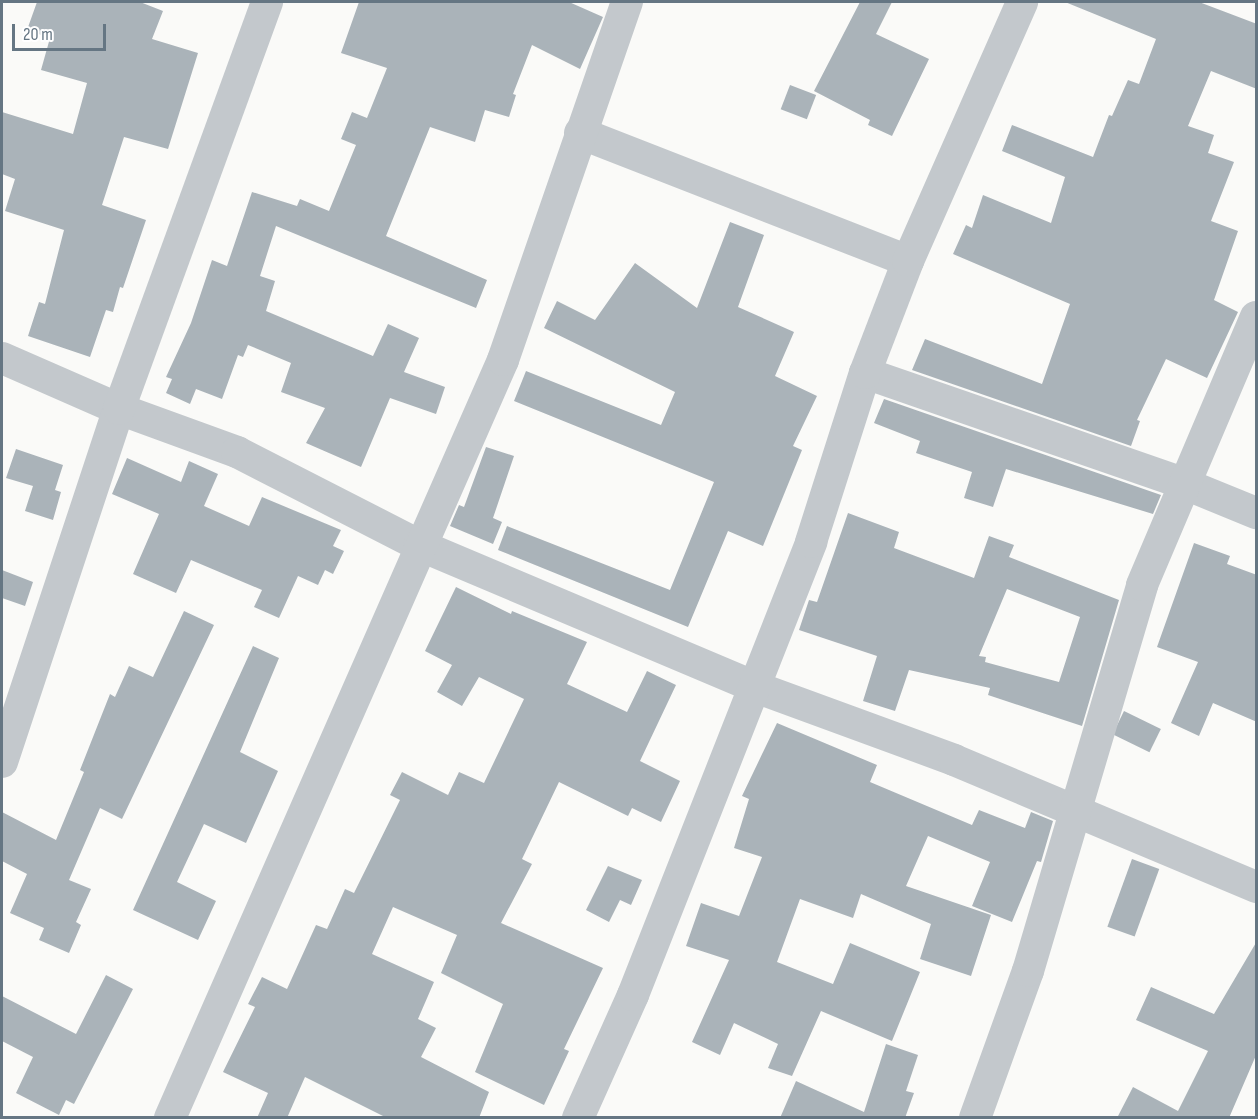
<!DOCTYPE html>
<style>
body{margin:0}
#map{position:relative;width:1258px;height:1119px;overflow:hidden;background:#fafaf8;font-family:"Sofia Sans Condensed",sans-serif}
div>[style]{position:absolute}
.building>*{inset:0;background:#aab3b9;transform-origin:0 0}
.minor>*{height:32px;margin:-16px;padding:0 16px;transform-origin:16px;border-radius:16px;background:#c3c8cc}
span{translate:-50% -50%;white-space:nowrap;text-align:center;line-height:1.15;-webkit-text-stroke:6px #fff;paint-order:stroke}
.frame{position:absolute;inset:0;border:3px solid #657683;pointer-events:none}
.scale{position:absolute;left:12px;top:24px;width:94px;height:27px;box-sizing:border-box;border:3px solid #657683;border-top:0;padding-left:8px;font-size:18px;line-height:21px;white-space:nowrap;color:#657683;-webkit-text-stroke:4px #fff;paint-order:stroke}
</style>
<div id="map">
<div class="building">
<i style="clip-path:polygon(37px 2px,140px 2px,163px 11px,152px 39px,198px 53px,168px 149px,124px 137px,102px 205px,146px 220px,123px 288px,120px 287px,113px 312px,106px 310px,90px 357px,28px 336px,39px 302px,45px 304px,64px 230px,5px 211px,15px 179px,2px 174px,2px 112px,73px 134px,87px 83px,41px 70px,50px 38px,27px 30px)"></i>
<i style="clip-path:polygon(359px 2px,569px 2px,603px 17px,580px 69px,532px 45px,513px 94px,516px 95px,509px 117px,485px 110px,475px 142px,430px 127px,386px 236px,487px 280px,476px 308px,276px 226px,260px 276px,275px 281px,266px 311px,373px 356px,388px 324px,419px 338px,404px 372px,445px 387px,436px 414px,390px 398px,361px 467px,306px 443px,325px 408px,281px 392px,291px 363px,248px 345px,243px 357px,238px 355px,222px 399px,196px 389px,190px 404px,166px 393px,172px 379px,166px 377px,191px 323px,212px 260px,227px 266px,252px 192px,297px 206px,300px 199px,329px 211px,356px 145px,341px 139px,352px 112px,367px 118px,387px 68px,341px 53px)"></i>
<i style="clip-path:polygon(860px 2px,892px 2px,876px 34px,929px 59px,892px 136px,868px 125px,870px 120px,814px 91px)"></i>
<i style="clip-path:polygon(1065px 2px,1199px 2px,1257px 24px,1257px 89px,1211px 71px,1188px 126px,1214px 135px,1208px 153px,1234px 162px,1211px 221px,1238px 231px,1214px 300px,1238px 312px,1207px 378px,1166px 359px,1137px 420px,1140px 421px,1131px 446px,912px 370px,925px 339px,1042px 384px,1070px 304px,953px 254px,966px 225px,972px 228px,983px 195px,1051px 223px,1065px 177px,1002px 151px,1012px 125px,1093px 157px,1109px 115px,1112px 116px,1128px 80px,1139px 84px,1156px 39px)"></i>
<i style="left:790px;top:85px;width:28px;height:26px;rotate:21deg"></i>
<i style="clip-path:polygon(730px 222px,764px 235px,738px 307px,794px 332px,775px 376px,817px 396px,793px 446px,802px 450px,763px 546px,728px 531px,688px 627px,498px 550px,507px 526px,670px 590px,714px 482px,514px 401px,526px 371px,661px 425px,675px 392px,544px 328px,557px 301px,595px 320px,635px 263px,697px 308px)"></i>
<i style="clip-path:polygon(884px 399px,1161px 495px,1153px 514px,1006px 469px,993px 507px,964px 498px,972px 472px,916px 453px,920px 441px,874px 423px)"></i>
<i style="clip-path:polygon(486px 447px,514px 456px,493px 518px,502px 522px,493px 544px,450px 526px,459px 505px,464px 507px)"></i>
<i style="clip-path:polygon(16px 449px,63px 465px,55px 490px,61px 492px,53px 520px,25px 511px,33px 486px,6px 478px)"></i>
<i style="clip-path:polygon(127px 458px,181px 482px,189px 461px,218px 474px,204px 506px,249px 526px,262px 497px,341px 530px,333px 546px,344px 551px,333px 574px,325px 570px,318px 585px,298px 576px,279px 618px,254px 607px,262px 590px,191px 560px,176px 593px,133px 574px,159px 514px,112px 494px)"></i>
<i style="clip-path:polygon(evenodd,848px 513px,899px 532px,894px 548px,974px 578px,989px 536px,1014px 545px,1009px 557px,1119px 600px,1082px 726px,988px 695px,990px 688px,909px 670px,895px 711px,863px 701px,877px 656px,799px 630px,809px 600px,817px 602px,848px 513px,1007px 589px,1080px 617px,1059px 682px,985px 662px,986px 657px,979px 656px,1007px 589px)"></i>
<i style="clip-path:polygon(1194px 543px,1230px 556px,1227px 564px,1257px 575px,1257px 722px,1213px 703px,1199px 736px,1171px 723px,1198px 662px,1157px 647px)"></i>
<i style="clip-path:polygon(2px 570px,33px 582px,25px 606px,2px 598px)"></i>
<i style="clip-path:polygon(456px 587px,511px 614px,512px 611px,587px 642px,567px 684px,627px 712px,647px 671px,676px 685px,640px 761px,680px 781px,661px 822px,632px 808px,628px 816px,559px 782px,522px 859px,532px 864px,501px 923px,603px 968px,564px 1049px,569px 1051px,544px 1105px,475px 1072px,503px 1004px,441px 973px,457px 935px,393px 907px,372px 954px,434px 982px,418px 1019px,436px 1028px,421px 1057px,489px 1092px,479px 1118px,387px 1118px,305px 1077px,287px 1118px,257px 1118px,268px 1093px,223px 1072px,255px 1007px,248px 1004px,262px 977px,287px 989px,316px 925px,327px 929px,345px 889px,354px 893px,400px 800px,390px 795px,402px 772px,448px 795px,459px 772px,484px 783px,524px 699px,479px 677px,462px 706px,437px 692px,452px 665px,425px 651px)"></i>
<i style="clip-path:polygon(184px 611px,214px 625px,122px 819px,100px 808px,69px 880px,91px 889px,76px 922px,81px 925px,69px 953px,39px 940px,44px 928px,10px 913px,27px 874px,2px 861px,2px 812px,56px 840px,84px 772px,80px 770px,110px 694px,115px 697px,129px 666px,153px 677px)"></i>
<i style="clip-path:polygon(253px 646px,279px 658px,240px 752px,278px 771px,246px 843px,204px 824px,177px 882px,216px 901px,198px 940px,133px 910px)"></i>
<i style="left:1124px;top:711px;width:41px;height:26px;rotate:26deg"></i>
<i style="clip-path:polygon(777px 723px,877px 765px,870px 782px,972px 825px,979px 810px,1025px 828px,1031px 812px,1053px 821px,1041px 862px,1037px 861px,1012px 922px,972px 906px,990px 862px,928px 836px,906px 886px,991px 915px,971px 976px,920px 959px,931px 924px,861px 894px,853px 918px,800px 899px,777px 962px,833px 984px,850px 943px,920px 972px,892px 1041px,821px 1011px,792px 1076px,768px 1068px,778px 1044px,734px 1023px,720px 1055px,692px 1042px,729px 960px,686px 946px,701px 903px,739px 916px,762px 857px,734px 848px,749px 799px,742px 796px)"></i>
<i style="left:1132px;top:859px;width:29px;height:72px;rotate:20deg"></i>
<i style="clip-path:polygon(608px 866px,642px 880px,631px 905px,620px 900px,609px 922px,586px 910px)"></i>
<i style="clip-path:polygon(1257px 941px,1257px 1053px,1229px 1118px,1117px 1118px,1133px 1087px,1178px 1111px,1208px 1051px,1136px 1020px,1151px 987px,1214px 1014px)"></i>
<i style="clip-path:polygon(106px 975px,133px 989px,74px 1104px,66px 1100px,59px 1115px,16px 1093px,33px 1057px,2px 1041px,2px 996px,76px 1034px)"></i>
<i style="clip-path:polygon(886px 1044px,918px 1055px,906px 1091px,914px 1093px,905px 1118px,780px 1118px,796px 1081px,864px 1112px)"></i>
</div>
<div class="minor">
<i style="left:580px;top:133px;width:352px;rotate:21.3deg"></i>
<i style="left:2px;top:358px;width:128px;rotate:23.6deg"></i>
<i style="left:119px;top:409px;width:126px;rotate:20deg"></i>
<i style="left:237px;top:452px;width:204px;rotate:27.1deg"></i>
<i style="left:419px;top:545px;width:365px;rotate:22.9deg"></i>
<i style="left:755px;top:687px;width:212px;rotate:20.1deg"></i>
<i style="left:954px;top:760px;width:328px;rotate:22.8deg"></i>
<i style="left:865px;top:373px;width:339px;rotate:19.1deg"></i>
<i style="left:1185px;top:484px;width:77px;rotate:22.2deg"></i>
<i style="left:2px;top:762px;width:372px;rotate:-71.7deg"></i>
<i style="left:119px;top:409px;width:433px;rotate:-70deg"></i>
<i style="left:170px;top:1118px;width:828px;rotate:-66.28deg"></i>
<i style="left:503px;top:360px;width:379px;rotate:-70.9deg"></i>
<i style="left:578px;top:1118px;width:135px;rotate:-65.9deg"></i>
<i style="left:633px;top:995px;width:487px;rotate:-68.5deg"></i>
<i style="left:811px;top:542px;width:177px;rotate:-72.3deg"></i>
<i style="left:865px;top:373px;width:120px;rotate:-69deg"></i>
<i style="left:908px;top:261px;width:283px;rotate:-66.2deg"></i>
<i style="left:975px;top:1118px;width:156px;rotate:-70.2deg"></i>
<i style="left:1028px;top:971px;width:402px;rotate:-73.5deg"></i>
<i style="left:1142px;top:585px;width:291px;rotate:-67deg"></i>
</div>
<div class="frame"></div>
<div class="scale">20 m</div>
</div>
